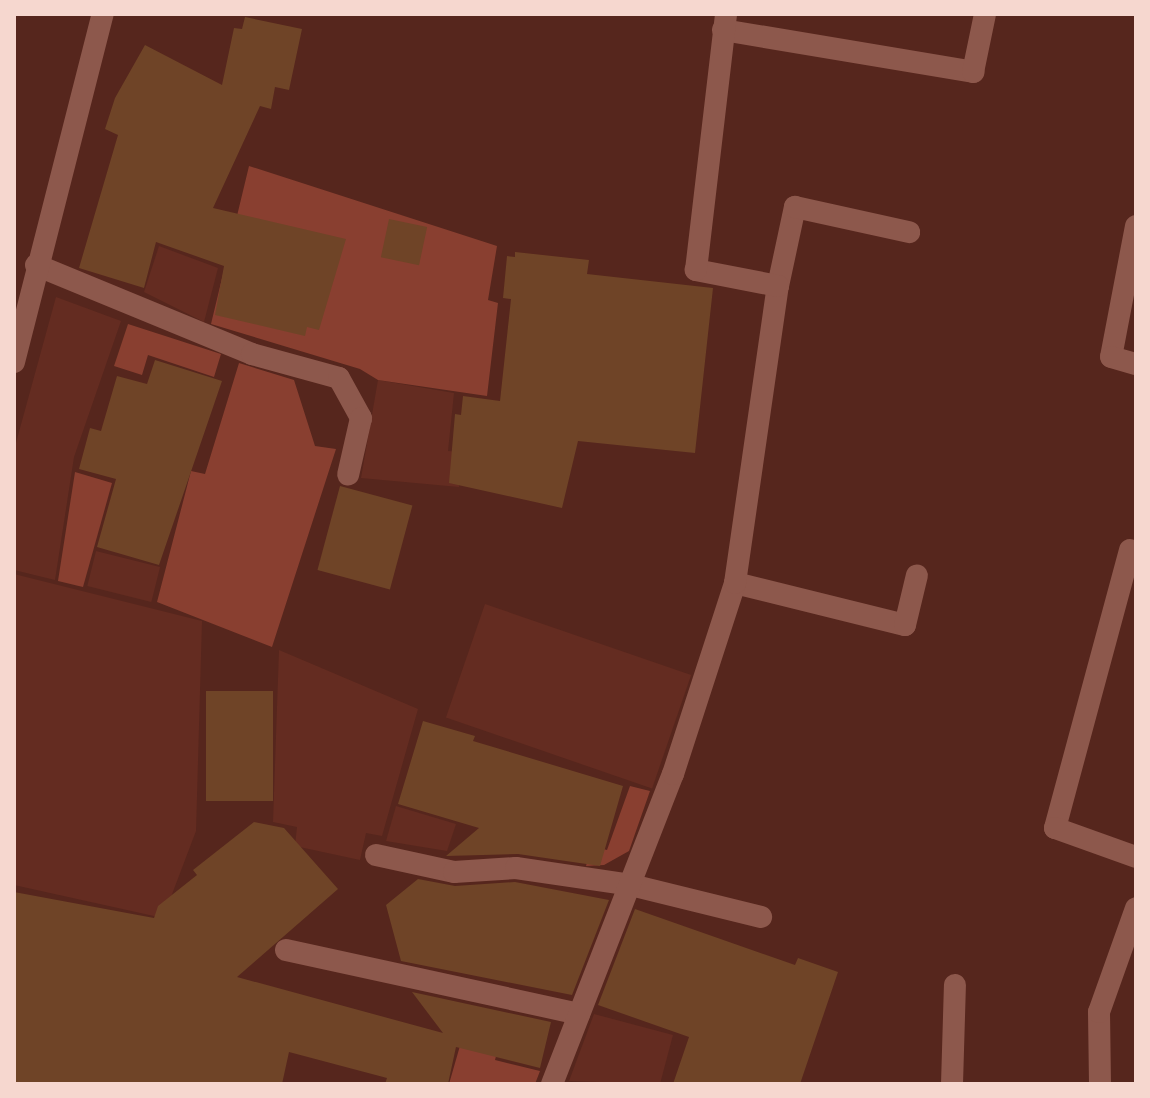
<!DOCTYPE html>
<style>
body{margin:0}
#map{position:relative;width:1150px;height:1098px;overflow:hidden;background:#56261d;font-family:"Source Sans 3",sans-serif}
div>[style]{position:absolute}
.built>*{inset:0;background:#642c21;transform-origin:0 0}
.green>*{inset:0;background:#893f30}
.building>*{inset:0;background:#6f4427;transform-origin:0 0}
.service>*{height:22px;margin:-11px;padding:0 11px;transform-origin:11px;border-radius:11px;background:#8d584c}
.minor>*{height:22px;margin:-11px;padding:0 11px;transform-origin:11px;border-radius:11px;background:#8d584c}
.tertiary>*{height:22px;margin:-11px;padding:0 11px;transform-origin:11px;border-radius:11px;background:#8d584c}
span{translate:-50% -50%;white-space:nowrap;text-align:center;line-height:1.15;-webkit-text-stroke:8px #2d1713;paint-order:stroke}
.frame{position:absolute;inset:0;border:16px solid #f6d7cf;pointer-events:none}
</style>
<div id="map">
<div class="built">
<i style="clip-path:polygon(159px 246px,218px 268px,204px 322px,144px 292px)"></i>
<i style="clip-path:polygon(56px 297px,121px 321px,74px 457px,55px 580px,14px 570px,14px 450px)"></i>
<i style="clip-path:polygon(378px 380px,454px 393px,448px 451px,462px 452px,459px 487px,361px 478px)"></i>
<i style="left:96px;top:551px;width:66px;height:36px;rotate:14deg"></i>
<i style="clip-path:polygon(14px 574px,202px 621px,196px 831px,163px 918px,14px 885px)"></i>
<i style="left:485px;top:604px;width:218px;height:120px;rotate:19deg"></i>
<i style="clip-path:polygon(279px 650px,418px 709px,382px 836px,366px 833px,360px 860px,295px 846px,297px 827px,273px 822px)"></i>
<i style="clip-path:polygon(396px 806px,456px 824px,447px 851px,386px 841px)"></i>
<i style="clip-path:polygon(594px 1014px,673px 1035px,660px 1084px,569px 1081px)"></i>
</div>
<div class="green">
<i style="clip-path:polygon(249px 166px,497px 246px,488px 300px,498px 303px,487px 396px,378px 380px,360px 369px,211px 324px)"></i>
<i style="clip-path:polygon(128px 324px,221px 354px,214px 377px,148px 355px,142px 375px,114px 366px)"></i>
<i style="clip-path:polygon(239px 363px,294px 380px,315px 446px,336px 449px,272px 647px,157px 602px,191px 471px,205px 474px)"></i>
<i style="clip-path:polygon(75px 472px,112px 483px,83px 587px,58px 581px)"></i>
<i style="clip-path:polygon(630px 786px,650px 791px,629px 851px,604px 865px,586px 866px,592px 846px,607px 850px)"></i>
<i style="clip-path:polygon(470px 1011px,506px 1018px,495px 1060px,540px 1071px,535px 1084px,449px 1084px)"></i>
</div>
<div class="building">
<i style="clip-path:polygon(245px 17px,302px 29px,289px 90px,275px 87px,271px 109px,260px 106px,213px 208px,346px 239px,319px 330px,307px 327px,305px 336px,215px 315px,224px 266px,156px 242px,144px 288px,79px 268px,118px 135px,105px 129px,115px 98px,145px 45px,222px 85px,234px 28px,242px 29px)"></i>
<i style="left:389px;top:219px;width:39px;height:39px;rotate:12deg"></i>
<i style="clip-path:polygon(515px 252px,589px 260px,587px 274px,713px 288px,695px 453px,578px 441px,562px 508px,449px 483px,455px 414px,461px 415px,463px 396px,500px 401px,511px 299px,503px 298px,507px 256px,515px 257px)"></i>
<i style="clip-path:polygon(155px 360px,222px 381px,159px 565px,97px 547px,116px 479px,79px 469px,90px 428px,101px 431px,117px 376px,147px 384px)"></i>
<i style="left:340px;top:486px;width:75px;height:87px;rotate:15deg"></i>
<i style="left:206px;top:691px;width:67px;height:110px"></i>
<i style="clip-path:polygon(423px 721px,475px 736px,473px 741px,623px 786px,600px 866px,518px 854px,446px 856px,479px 828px,398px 804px)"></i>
<i style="clip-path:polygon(254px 822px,284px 828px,338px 889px,237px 977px,443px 1033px,412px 992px,551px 1022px,540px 1068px,456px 1047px,448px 1084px,385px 1084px,387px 1078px,289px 1052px,282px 1084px,14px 1084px,14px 892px,154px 918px,158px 906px,197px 875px,193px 870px)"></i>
<i style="clip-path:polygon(418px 879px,455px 886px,515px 882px,609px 900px,572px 995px,401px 961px,386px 905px)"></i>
<i style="clip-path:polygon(635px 909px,795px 965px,798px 958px,838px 972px,800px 1084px,673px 1084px,689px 1037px,598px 1005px)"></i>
</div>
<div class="service">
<i style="left:36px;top:265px;width:234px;rotate:22.4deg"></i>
<i style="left:252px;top:354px;width:90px;rotate:15.4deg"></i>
<i style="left:339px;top:378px;width:46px;rotate:61.2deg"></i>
<i style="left:361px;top:418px;width:58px;rotate:102.8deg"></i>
<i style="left:778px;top:286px;width:81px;rotate:-77.9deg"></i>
<i style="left:795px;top:207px;width:117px;rotate:12.4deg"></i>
<i style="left:376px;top:855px;width:80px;rotate:12.3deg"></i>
<i style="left:454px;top:872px;width:62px;rotate:-3.7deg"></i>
<i style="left:516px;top:868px;width:116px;rotate:8.4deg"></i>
<i style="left:286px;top:950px;width:300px;rotate:12.3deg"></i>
</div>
<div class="minor">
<i style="left:723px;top:30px;width:254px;rotate:9.5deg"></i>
<i style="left:973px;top:72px;width:59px;rotate:-78.3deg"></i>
<i style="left:1136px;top:226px;width:133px;rotate:100.8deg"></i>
<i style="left:1111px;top:357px;width:26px;rotate:16deg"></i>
<i style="left:1130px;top:550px;width:288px;rotate:105.1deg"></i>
<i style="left:1055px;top:828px;width:86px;rotate:19.7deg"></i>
<i style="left:735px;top:583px;width:175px;rotate:13.9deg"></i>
<i style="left:905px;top:625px;width:51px;rotate:-76.5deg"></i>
<i style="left:631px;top:885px;width:134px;rotate:13.8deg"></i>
<i style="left:552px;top:1084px;width:333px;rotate:-68.7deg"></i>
<i style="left:673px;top:774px;width:201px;rotate:-72deg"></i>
<i style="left:735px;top:583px;width:300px;rotate:-81.8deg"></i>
<i style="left:778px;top:286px;width:84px;rotate:-169deg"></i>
<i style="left:696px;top:270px;width:258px;rotate:-83.3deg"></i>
<i style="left:952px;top:1084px;width:99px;rotate:-88.3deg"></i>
<i style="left:1100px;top:1084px;width:72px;rotate:-90.8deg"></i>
<i style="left:1099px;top:1012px;width:110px;rotate:-70.4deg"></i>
</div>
<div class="tertiary">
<i style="left:14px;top:362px;width:359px;rotate:-75.7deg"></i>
</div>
<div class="frame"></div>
</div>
